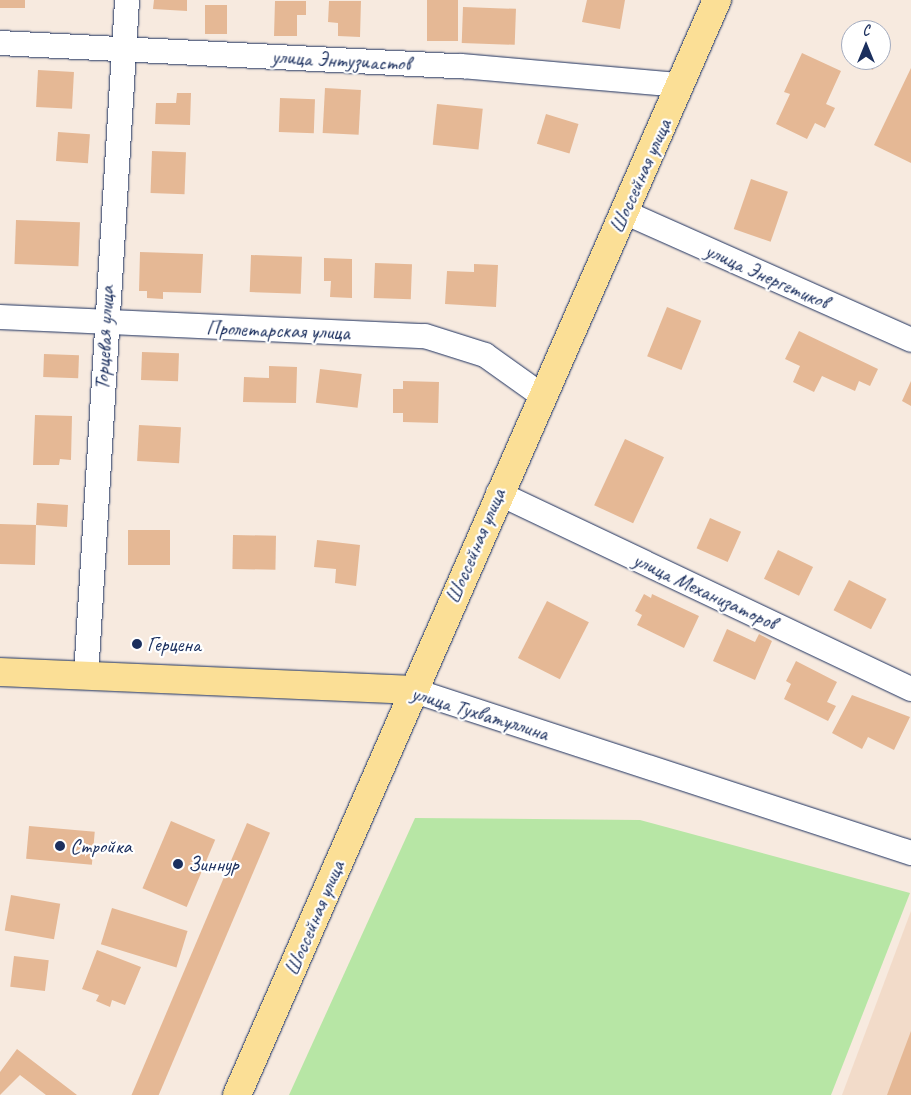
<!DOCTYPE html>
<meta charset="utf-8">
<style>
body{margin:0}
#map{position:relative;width:911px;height:1095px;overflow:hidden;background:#f7eadf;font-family:Caveat,sans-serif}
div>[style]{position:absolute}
.built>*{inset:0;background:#f2dbc9}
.green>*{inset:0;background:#b7e6a5}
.building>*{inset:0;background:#e5b895;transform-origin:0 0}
.roads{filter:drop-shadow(0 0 1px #1b2f5e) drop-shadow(0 0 1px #1b2f5e)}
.street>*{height:24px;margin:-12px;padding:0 12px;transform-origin:12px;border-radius:12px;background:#fff}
.primary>*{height:28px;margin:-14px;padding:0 14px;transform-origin:14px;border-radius:14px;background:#fbdf96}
.dots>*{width:14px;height:14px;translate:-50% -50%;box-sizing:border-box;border:2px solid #fff;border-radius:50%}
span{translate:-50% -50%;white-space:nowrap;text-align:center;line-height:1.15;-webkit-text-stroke:4.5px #fff;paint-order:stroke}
.street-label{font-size:21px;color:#1b2f5e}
.poi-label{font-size:21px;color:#1b2f5e}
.left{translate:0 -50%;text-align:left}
.north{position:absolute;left:841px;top:20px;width:50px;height:50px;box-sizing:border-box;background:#fff;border:1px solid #a4acbf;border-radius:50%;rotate:0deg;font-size:14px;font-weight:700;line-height:20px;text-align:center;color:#1b2f5e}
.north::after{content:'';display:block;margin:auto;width:18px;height:22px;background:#1b2f5e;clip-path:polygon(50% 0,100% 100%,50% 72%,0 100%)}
</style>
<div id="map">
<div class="built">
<i style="clip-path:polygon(911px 911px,911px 1095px,842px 1095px)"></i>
</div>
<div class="green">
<i style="clip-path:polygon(415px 818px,640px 820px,910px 893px,831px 1095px,289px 1095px)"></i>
</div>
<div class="building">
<i style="left:0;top:0;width:25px;height:8px"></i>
<i style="clip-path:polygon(154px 0,187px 0,187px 11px,153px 9px)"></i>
<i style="left:427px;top:0;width:31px;height:41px"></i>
<i style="clip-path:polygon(587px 0,625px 0,620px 29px,582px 22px)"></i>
<i style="clip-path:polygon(275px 1px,306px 1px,306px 15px,297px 15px,297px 36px,274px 36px)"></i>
<i style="clip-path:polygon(329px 1px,361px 1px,360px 37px,338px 36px,338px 23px,328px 22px)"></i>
<i style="left:205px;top:5px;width:22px;height:29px"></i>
<i style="left:463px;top:7px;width:53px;height:36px;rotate:2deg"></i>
<i style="clip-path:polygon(851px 41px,851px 60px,844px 56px)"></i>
<i style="clip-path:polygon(802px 53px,841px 71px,826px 104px,835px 108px,825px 128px,815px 123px,807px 139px,776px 124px,790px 94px,784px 92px)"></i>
<i style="clip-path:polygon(852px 60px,877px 60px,873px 70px)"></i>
<i style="clip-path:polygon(911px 68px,911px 163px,874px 145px)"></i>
<i style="left:38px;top:70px;width:36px;height:37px;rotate:3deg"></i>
<i style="left:325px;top:88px;width:36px;height:45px;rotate:3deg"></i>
<i style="clip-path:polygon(177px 93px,191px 93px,190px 125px,155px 124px,156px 103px,176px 103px)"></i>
<i style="left:280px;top:98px;width:35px;height:34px;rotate:2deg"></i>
<i style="left:437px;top:104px;width:46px;height:41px;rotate:6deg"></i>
<i style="left:546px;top:114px;width:34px;height:31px;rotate:17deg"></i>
<i style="left:58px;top:132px;width:32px;height:29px;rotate:4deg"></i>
<i style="left:152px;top:151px;width:34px;height:42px;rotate:2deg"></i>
<i style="left:751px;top:179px;width:39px;height:53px;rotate:19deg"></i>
<i style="left:16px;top:220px;width:64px;height:44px;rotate:2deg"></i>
<i style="clip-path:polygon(140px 252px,203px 254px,201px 293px,163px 292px,163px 299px,147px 298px,147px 291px,139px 291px)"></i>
<i style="left:251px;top:255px;width:51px;height:37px;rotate:2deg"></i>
<i style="clip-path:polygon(324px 258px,352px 259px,352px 298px,330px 297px,331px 281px,324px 281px)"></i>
<i style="left:375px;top:263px;width:37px;height:35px;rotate:2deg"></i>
<i style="clip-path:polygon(474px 264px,498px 265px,496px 307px,445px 304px,447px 271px,474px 272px)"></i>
<i style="left:667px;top:307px;width:37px;height:53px;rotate:22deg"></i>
<i style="clip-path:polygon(799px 331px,878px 369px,870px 386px,859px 381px,855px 391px,822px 376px,814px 392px,793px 382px,800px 366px,785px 359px)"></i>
<i style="left:142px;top:352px;width:37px;height:28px;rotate:2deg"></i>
<i style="left:44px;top:354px;width:35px;height:23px;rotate:2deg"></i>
<i style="clip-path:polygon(269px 366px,297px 367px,296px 403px,243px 402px,244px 377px,269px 378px)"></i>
<i style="left:320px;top:369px;width:42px;height:34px;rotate:7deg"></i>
<i style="clip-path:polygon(403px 381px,439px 382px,438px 423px,403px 422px,403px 413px,393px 413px,393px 389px,403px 389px)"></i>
<i style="clip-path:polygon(911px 381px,911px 406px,902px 401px)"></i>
<i style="clip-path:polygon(35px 415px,72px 416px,71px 460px,60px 459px,59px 465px,33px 465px)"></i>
<i style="left:139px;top:425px;width:42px;height:36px;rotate:3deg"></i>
<i style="left:625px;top:439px;width:43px;height:73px;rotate:25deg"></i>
<i style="clip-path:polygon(37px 503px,68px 505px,67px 527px,36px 525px,35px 565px,0 564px,0 524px,36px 525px)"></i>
<i style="left:710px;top:518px;width:34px;height:33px;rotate:24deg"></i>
<i style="left:128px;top:530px;width:42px;height:35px"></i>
<i style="left:233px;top:535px;width:43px;height:34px;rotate:1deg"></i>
<i style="clip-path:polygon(317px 540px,360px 545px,356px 586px,335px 583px,336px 569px,314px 567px)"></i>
<i style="left:778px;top:550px;width:39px;height:32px;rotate:26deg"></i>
<i style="left:849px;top:580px;width:42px;height:34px;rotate:27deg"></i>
<i style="clip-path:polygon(644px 594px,651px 598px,652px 594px,699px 616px,684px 648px,637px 625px,642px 615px,635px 611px)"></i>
<i style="left:547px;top:601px;width:47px;height:64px;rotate:27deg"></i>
<i style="clip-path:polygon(727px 629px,755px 642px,759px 634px,772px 641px,755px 680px,713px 661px)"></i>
<i style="clip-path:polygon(796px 661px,837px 682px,827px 702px,836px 706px,828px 721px,784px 699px,791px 684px,786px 681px)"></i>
<i style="clip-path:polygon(852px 695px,910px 717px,894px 750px,868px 737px,862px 749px,832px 733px)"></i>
<i style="left:171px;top:821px;width:48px;height:73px;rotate:23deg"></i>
<i style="left:247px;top:823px;width:25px;height:296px;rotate:23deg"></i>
<i style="left:29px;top:826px;width:66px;height:33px;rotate:5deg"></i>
<i style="left:11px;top:895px;width:50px;height:36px;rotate:10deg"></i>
<i style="left:112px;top:908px;width:79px;height:38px;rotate:17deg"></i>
<i style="clip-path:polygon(97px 950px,141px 967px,125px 1005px,112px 1000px,110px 1007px,96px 1001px,99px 995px,82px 989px)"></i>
<i style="left:14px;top:956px;width:35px;height:31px;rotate:7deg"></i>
<i style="clip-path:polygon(911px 1031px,911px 1095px,887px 1095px)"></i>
<i style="clip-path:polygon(17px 1049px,77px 1095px,46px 1095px,20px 1075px,0 1095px,0 1072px)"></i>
</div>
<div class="roads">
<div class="street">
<i style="left:0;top:43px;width:463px;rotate:2.9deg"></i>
<i style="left:462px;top:66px;width:219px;rotate:5deg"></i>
<i style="left:624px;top:212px;width:314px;rotate:24deg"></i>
<i style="left:0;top:317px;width:425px;rotate:2.6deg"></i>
<i style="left:425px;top:336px;width:63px;rotate:17.6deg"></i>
<i style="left:485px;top:355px;width:69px;rotate:35.5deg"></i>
<i style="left:498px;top:493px;width:457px;rotate:25.4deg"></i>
<i style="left:86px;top:677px;width:678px;rotate:-86.53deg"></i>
<i style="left:412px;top:690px;width:525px;rotate:18.09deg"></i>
</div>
<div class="primary">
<i style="left:0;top:672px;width:412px;rotate:2.5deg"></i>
<i style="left:237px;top:1095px;width:1196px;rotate:-66.33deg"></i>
</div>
</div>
<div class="dots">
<i style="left:137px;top:644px;background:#1b2f5e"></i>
<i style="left:60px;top:846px;background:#1b2f5e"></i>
<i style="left:178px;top:864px;background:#1b2f5e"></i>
</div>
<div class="street-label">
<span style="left:341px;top:60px;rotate:3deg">улица Энтузиастов</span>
<span style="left:640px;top:176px;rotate:-66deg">Шоссейная улица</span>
<span style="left:767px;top:276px;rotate:24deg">улица Энергетиков</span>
<span style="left:278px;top:330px;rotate:2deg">Пролетарская улица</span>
<span style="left:104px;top:338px;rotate:-87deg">Торцевая улица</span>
<span style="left:475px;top:546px;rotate:-67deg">Шоссейная улица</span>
<span style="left:705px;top:591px;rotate:25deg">улица Механизаторов</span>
<span style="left:480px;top:713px;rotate:17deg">улица Тухватуллина</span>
<span style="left:314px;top:918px;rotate:-67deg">Шоссейная улица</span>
</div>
<div class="poi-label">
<span class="left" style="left:147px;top:644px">Герцена</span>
<span class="left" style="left:70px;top:846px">Стройка</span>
<span class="left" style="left:188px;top:864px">Зиннур</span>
</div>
<div class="north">С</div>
</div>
